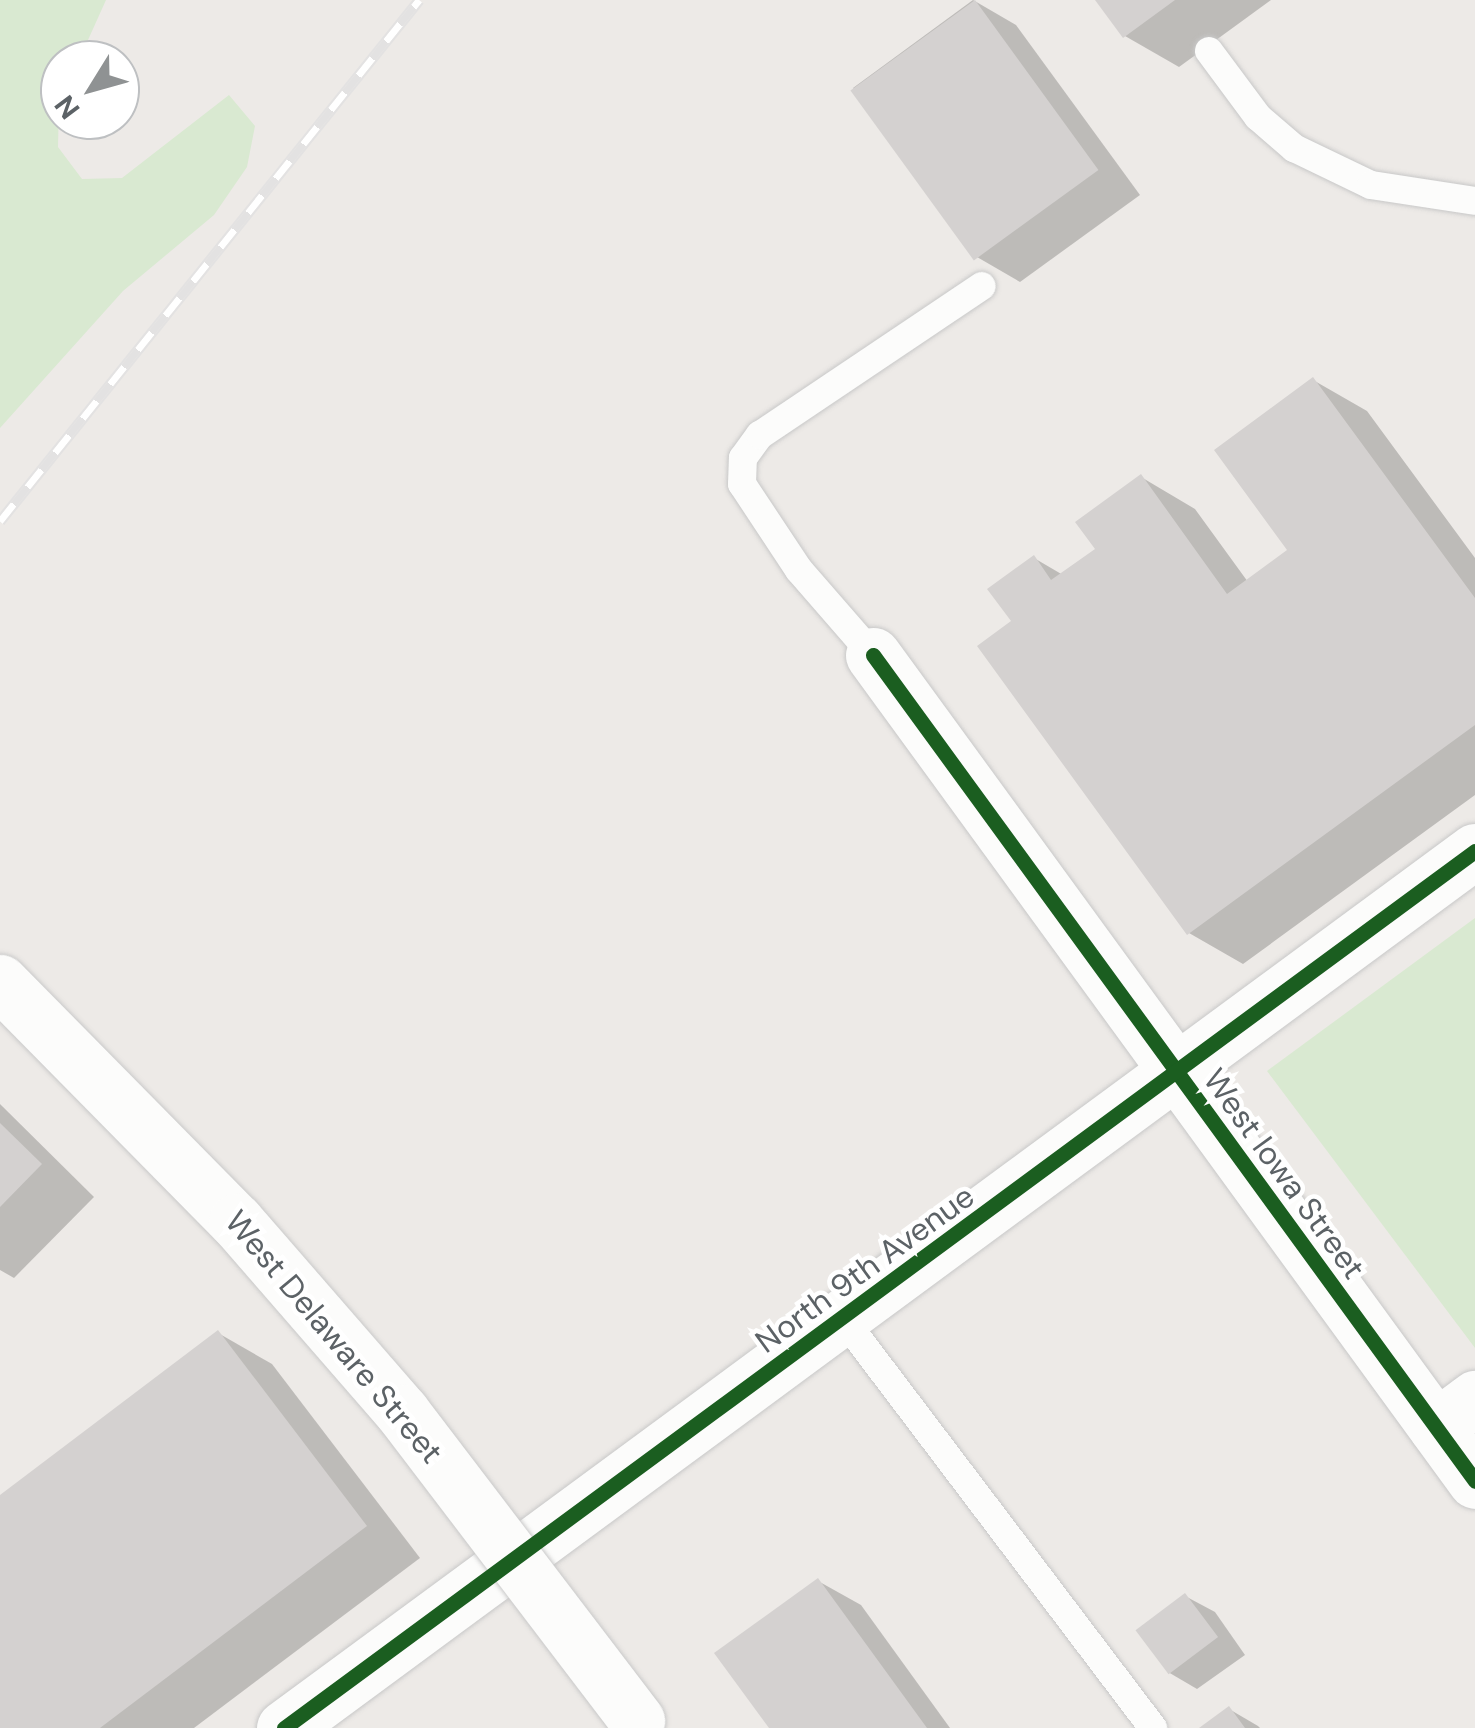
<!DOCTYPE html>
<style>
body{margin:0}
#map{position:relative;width:1475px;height:1728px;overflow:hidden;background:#edeae7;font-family:"DM Sans",sans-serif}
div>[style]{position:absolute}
.green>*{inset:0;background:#d9e9d1}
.shadow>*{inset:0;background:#0003}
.building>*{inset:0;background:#d4d1d0;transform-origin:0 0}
.roads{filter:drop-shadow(0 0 2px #c8c8c8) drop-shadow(0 0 2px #c8c8c8)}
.lane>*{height:28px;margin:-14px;padding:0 14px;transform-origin:14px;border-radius:14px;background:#fcfcfb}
.street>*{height:55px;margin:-27.5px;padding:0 27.5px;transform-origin:27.5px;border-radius:27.5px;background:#fcfcfb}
.rail>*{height:11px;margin-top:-5.5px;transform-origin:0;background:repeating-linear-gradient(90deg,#fff 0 22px,#e3e2e2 0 44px);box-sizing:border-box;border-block:2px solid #e3e2e2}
.bridges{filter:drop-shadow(0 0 2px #c9c9c9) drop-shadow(0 0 2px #c9c9c9)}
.secondary-bridge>*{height:55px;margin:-27.5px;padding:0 27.5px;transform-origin:27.5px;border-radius:27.5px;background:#fcfcfb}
.cycleway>*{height:15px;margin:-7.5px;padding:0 7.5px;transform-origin:7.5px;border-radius:7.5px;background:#1b5e20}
span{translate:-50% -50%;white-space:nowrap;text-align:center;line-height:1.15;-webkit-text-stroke:9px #fff;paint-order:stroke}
.street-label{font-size:32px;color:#5c6266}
.north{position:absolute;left:40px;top:40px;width:100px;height:100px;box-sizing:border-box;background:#fff;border:2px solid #bec0c2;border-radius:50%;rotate:233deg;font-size:28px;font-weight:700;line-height:40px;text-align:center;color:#5c6266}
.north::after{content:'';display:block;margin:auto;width:35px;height:45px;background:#8f9293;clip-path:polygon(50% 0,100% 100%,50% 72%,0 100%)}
</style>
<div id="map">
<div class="green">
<i style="clip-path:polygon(0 0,106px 0,79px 60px,60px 60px,58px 147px,82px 179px,122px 178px,229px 95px,255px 126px,247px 167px,214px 215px,123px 291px,0 428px)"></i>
<i style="clip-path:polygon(1475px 918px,1475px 1348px,1267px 1071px)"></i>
</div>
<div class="shadow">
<i style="clip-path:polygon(973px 0,1016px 25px,1140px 195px,1020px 282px,977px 257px,853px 88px)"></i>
<i style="clip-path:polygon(1098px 0,1271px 0,1179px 67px,1125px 36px)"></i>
<i style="clip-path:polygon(1313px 380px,1367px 411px,1475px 558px,1475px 795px,1243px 964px,1189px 933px,1015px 622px,1034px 558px,1063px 575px,1098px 549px,1141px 477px,1195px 509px,1248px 582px,1291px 551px)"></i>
<i style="clip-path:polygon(0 1104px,94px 1197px,14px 1278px,0 1270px)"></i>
<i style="clip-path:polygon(218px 1333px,272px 1364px,420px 1558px,194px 1728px,0 1728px,0 1498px)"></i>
<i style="clip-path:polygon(818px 1581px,861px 1605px,950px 1728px,772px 1728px)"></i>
<i style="clip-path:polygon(1185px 1596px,1215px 1612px,1245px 1655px,1197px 1689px,1168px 1672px)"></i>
<i style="clip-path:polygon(1229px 1709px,1258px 1726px,1260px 1728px,1203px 1728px)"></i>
</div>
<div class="building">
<i style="left:975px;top:0;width:210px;height:154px;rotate:54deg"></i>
<i style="clip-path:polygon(1095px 0,1175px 0,1123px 38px)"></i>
<i style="clip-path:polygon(1313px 377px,1475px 598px,1475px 725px,1187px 935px,977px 646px,1011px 621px,987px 589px,1034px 555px,1051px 580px,1095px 549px,1075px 522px,1141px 474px,1227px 594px,1287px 550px,1214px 450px)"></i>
<i style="clip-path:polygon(0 1123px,42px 1164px,0 1207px)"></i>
<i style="clip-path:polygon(218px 1330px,367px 1526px,100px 1728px,0 1728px,0 1495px)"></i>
<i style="clip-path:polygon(818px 1578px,927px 1728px,769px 1728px,714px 1653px)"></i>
<i style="left:1185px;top:1593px;width:55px;height:62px;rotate:53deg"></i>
<i style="clip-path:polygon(1229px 1706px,1245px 1728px,1199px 1728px)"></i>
</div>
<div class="roads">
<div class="lane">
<i style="left:1209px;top:51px;width:82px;rotate:53.4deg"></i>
<i style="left:1258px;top:117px;width:48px;rotate:40.7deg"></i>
<i style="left:1294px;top:148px;width:85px;rotate:25.7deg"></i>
<i style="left:1371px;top:185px;width:105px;rotate:8.7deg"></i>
<i style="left:873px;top:655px;width:113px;rotate:-131deg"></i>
<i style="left:799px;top:570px;width:103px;rotate:-123.5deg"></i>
<i style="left:742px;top:484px;width:26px;rotate:-88deg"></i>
<i style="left:743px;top:458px;width:29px;rotate:-54deg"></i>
<i style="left:760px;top:435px;width:267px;rotate:-33.9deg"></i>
<i style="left:844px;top:1320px;width:512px;rotate:52.86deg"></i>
</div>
<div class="street">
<i style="left:873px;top:655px;width:1022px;rotate:53.91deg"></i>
<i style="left:1436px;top:1427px;width:49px;rotate:-36.6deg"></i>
<i style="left:284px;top:1728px;width:1479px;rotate:-36.37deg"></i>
</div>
</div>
<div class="rail">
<i style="left:0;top:521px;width:669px;rotate:-51.19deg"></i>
</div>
<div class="bridges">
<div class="secondary-bridge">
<i style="left:0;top:982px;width:336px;rotate:45.4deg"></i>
<i style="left:236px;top:1221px;width:253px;rotate:49deg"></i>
<i style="left:402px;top:1412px;width:388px;rotate:52.7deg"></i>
</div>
</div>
<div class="cycleway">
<i style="left:873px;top:655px;width:1022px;rotate:53.91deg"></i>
<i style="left:284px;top:1728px;width:1479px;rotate:-36.37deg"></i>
</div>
<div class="street-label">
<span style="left:1284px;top:1174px;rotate:54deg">West Iowa Street</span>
<span style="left:865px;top:1269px;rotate:-36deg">North 9th Avenue</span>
<span style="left:334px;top:1337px;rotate:50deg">West Delaware Street</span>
</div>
<div class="north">N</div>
</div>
